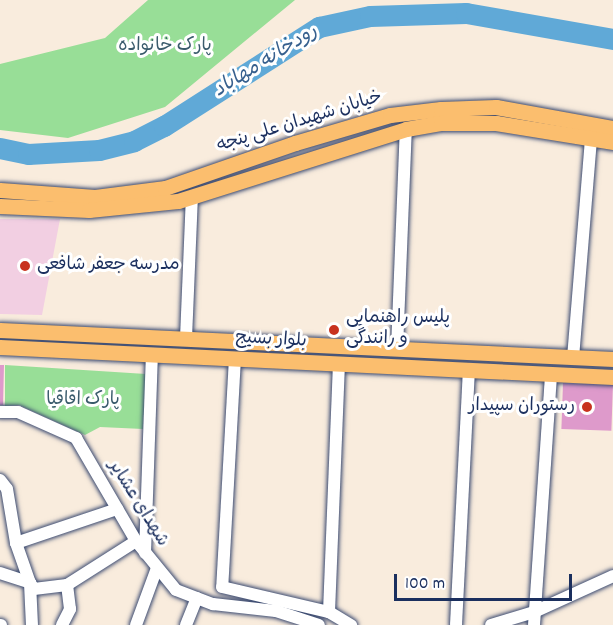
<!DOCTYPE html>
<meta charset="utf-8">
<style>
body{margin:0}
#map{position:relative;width:613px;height:625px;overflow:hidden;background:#f9ecdd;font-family:Dekko,"Playpen Sans Arabic",sans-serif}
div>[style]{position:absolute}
.built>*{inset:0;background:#f2cfe2}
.green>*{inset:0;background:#98de97}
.river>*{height:21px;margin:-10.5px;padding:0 10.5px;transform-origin:10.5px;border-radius:10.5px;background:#60a9d7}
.building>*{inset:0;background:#de9acb;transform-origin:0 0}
.roads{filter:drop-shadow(0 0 2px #3c4b71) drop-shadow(0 0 2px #3c4b71)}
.minor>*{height:12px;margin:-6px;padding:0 6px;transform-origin:6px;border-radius:6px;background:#fff}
.major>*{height:15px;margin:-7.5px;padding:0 7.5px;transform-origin:7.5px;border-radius:7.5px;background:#fbbe6e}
.dots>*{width:16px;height:16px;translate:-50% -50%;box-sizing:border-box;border:3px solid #fff;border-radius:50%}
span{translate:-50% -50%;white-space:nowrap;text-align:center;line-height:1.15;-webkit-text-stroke:6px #fff;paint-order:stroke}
.park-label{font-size:18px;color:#3a5b6c}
.street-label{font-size:18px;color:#1b2f5e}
.poi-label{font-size:18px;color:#1b2f5e}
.left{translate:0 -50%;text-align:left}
.right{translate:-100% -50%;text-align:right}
.water-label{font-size:20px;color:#37608e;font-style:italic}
.scale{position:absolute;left:394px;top:574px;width:178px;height:27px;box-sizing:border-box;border:3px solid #1b2f5e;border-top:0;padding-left:8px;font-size:18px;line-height:21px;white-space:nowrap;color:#1b2f5e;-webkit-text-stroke:4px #fff;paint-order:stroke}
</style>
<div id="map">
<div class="built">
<i style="clip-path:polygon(0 219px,60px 219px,42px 315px,0 314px)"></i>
</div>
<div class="green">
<i style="clip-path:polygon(148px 0,295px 0,165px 107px,68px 138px,0 130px,0 64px,105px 38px)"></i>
<i style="clip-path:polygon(5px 365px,146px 374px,143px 429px,100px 427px,85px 435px,19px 405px,5px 406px)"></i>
</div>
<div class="river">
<i style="left:0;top:148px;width:29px;rotate:12deg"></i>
<i style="left:28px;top:154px;width:71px;rotate:-3.2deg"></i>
<i style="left:99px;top:150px;width:36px;rotate:-14deg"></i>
<i style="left:134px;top:141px;width:34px;rotate:-27deg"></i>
<i style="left:164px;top:126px;width:184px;rotate:-32.6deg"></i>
<i style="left:319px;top:27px;width:52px;rotate:-12.2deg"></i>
<i style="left:370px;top:16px;width:96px;rotate:-1.8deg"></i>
<i style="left:466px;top:13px;width:149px;rotate:10deg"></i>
</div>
<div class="building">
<i style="clip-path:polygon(0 365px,4px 365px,3px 405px,0 405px)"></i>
<i style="left:563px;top:383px;width:50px;height:46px;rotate:2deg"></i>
</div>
<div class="roads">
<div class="minor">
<i style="left:186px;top:338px;width:141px;rotate:-87.6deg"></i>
<i style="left:397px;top:349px;width:220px;rotate:-87.7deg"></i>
<i style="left:235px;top:358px;width:229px;rotate:93.2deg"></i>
<i style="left:222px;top:587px;width:110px;rotate:13.2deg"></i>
<i style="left:329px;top:612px;width:26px;rotate:31deg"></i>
<i style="left:573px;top:358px;width:220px;rotate:-85.3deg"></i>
<i style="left:0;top:412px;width:18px"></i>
<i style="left:18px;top:412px;width:64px;rotate:24.1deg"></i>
<i style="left:76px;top:438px;width:119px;rotate:59.8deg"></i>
<i style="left:136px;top:541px;width:63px;rotate:50.8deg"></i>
<i style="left:176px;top:590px;width:40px;rotate:21deg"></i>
<i style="left:213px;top:604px;width:63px;rotate:6.3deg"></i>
<i style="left:276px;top:611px;width:45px;rotate:18deg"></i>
<i style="left:0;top:480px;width:11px;rotate:52deg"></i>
<i style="left:7px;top:489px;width:55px;rotate:80.5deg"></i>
<i style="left:16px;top:543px;width:42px;rotate:70.7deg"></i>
<i style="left:30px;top:583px;width:42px;rotate:87.3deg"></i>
<i style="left:16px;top:543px;width:107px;rotate:-18.6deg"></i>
<i style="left:145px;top:553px;width:198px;rotate:-88deg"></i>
<i style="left:0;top:573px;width:32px;rotate:18deg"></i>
<i style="left:30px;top:583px;width:7px;rotate:56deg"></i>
<i style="left:34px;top:589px;width:33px;rotate:-7deg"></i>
<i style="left:67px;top:585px;width:82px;rotate:-32.5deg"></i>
<i style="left:329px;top:612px;width:249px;rotate:-87.7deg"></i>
<i style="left:0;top:625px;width:1px"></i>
<i style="left:62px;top:625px;width:18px;rotate:-63deg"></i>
<i style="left:70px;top:609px;width:24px;rotate:-97deg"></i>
<i style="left:136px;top:625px;width:61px;rotate:-69.8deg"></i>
<i style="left:186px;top:625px;width:29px;rotate:-68deg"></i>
<i style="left:456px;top:625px;width:255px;rotate:-87.1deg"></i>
<i style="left:491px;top:625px;width:45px;rotate:-16.8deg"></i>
<i style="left:534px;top:612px;width:87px;rotate:-24.5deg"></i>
<i style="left:534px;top:625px;width:252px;rotate:-86.1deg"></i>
</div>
<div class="major">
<i style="left:0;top:190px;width:95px;rotate:4.2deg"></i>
<i style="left:95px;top:197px;width:71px;rotate:-7.3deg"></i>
<i style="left:165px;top:188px;width:138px;rotate:-19.1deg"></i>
<i style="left:295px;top:143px;width:99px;rotate:-16.4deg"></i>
<i style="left:390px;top:115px;width:51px;rotate:-6.7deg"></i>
<i style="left:441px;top:109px;width:55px;rotate:-2.1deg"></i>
<i style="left:496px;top:107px;width:119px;rotate:10.2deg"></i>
<i style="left:0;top:206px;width:89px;rotate:2.6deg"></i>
<i style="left:89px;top:210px;width:89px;rotate:-5.8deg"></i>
<i style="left:178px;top:201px;width:239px;rotate:-17.5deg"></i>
<i style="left:406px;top:129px;width:36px;rotate:-10deg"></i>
<i style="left:441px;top:123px;width:55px"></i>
<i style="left:496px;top:123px;width:119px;rotate:9.2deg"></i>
<i style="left:0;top:330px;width:614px;rotate:2.71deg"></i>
<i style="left:0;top:347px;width:614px;rotate:2.8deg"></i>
</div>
</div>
<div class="dots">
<i style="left:25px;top:266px;background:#c8321e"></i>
<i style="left:334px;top:330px;background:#c8321e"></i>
<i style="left:587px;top:407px;background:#c8321e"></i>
</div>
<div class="park-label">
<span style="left:165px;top:47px">پارک خانواده</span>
<span style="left:83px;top:401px">پارک اقاقیا</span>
</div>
<div class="street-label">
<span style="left:300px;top:123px;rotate:-17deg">خیابان شهیدان علی پنجه</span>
<span style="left:271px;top:341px;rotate:3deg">بلوار بسیج</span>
<span style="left:137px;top:504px;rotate:58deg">شهدای عشایر</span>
</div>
<div class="poi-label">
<span class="left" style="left:37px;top:266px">مدرسه جعفر شافعی</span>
<span class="left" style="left:346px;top:330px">پلیس راهنمایی<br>و رانندگی</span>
<span class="right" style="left:575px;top:407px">رستوران سپیدار</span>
</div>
<div class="water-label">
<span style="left:266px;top:62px;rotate:-32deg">رودخانه مهاباد</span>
</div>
<div class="scale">100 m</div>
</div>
